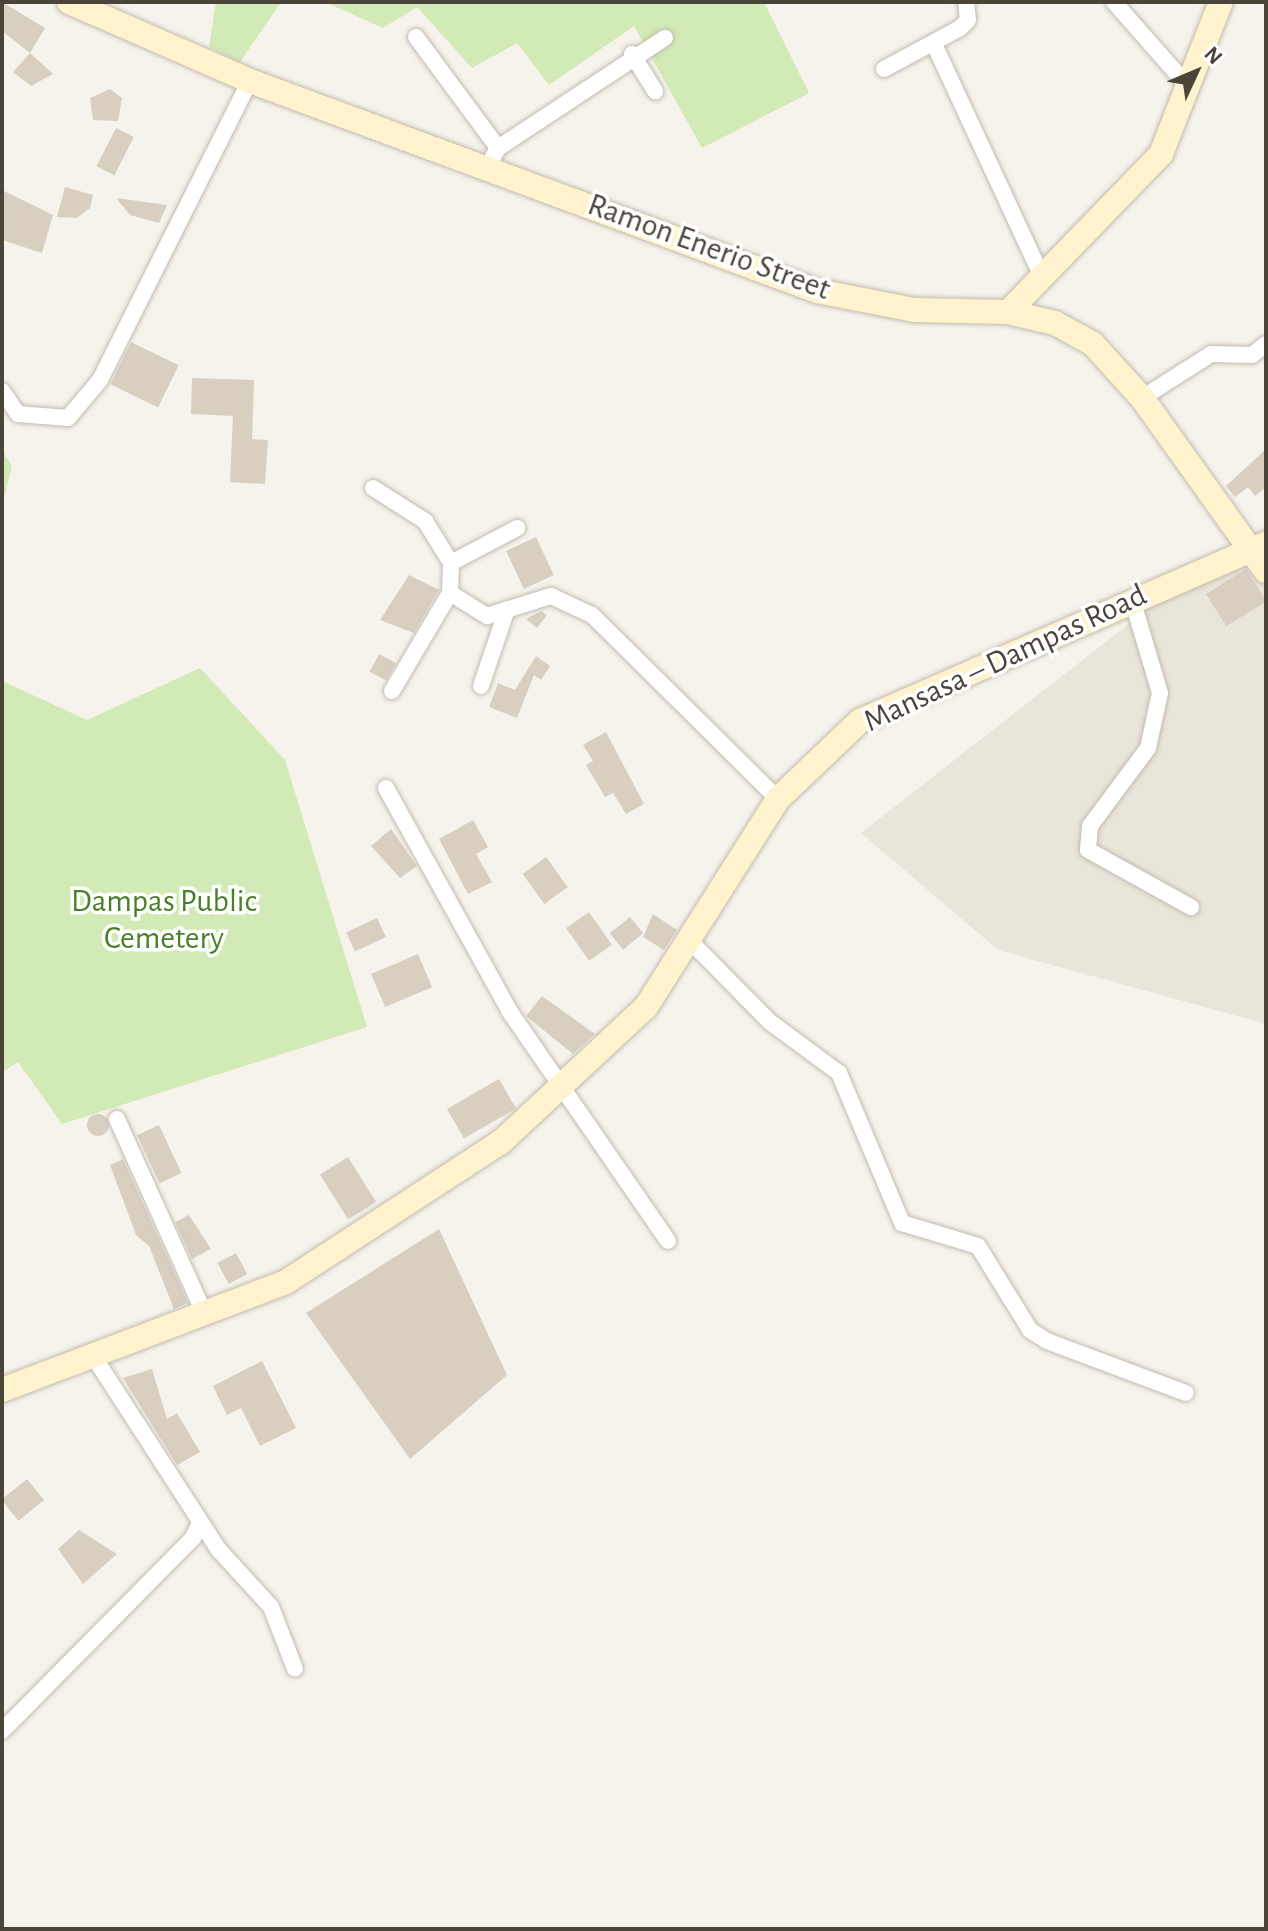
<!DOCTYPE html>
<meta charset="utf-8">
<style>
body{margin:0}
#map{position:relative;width:1268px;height:1931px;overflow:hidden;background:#f6f3ec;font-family:"Alegreya Sans",sans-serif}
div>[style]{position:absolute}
.residential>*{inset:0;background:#eae5da}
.green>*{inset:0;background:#d2eab5}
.building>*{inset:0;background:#d8cfc1;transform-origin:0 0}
.round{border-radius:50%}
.roads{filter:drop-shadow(0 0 2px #c2bbae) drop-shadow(0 0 2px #c2bbae)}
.street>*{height:16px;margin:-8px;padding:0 8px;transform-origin:8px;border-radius:8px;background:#fff}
.secondary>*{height:24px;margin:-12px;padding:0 12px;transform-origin:12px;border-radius:12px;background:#fff3cd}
span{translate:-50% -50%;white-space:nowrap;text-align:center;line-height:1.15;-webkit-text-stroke:7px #fff;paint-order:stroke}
.street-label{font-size:32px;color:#4b4439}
.park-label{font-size:32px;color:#4a7f2a}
.frame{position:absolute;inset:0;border:4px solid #4b4439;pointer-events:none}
.north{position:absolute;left:1156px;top:32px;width:80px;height:80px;-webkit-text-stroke:6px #fff;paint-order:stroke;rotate:46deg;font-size:22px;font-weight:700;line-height:32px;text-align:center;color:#4b4439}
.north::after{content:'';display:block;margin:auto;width:28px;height:36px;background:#4b4439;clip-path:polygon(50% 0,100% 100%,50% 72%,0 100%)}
</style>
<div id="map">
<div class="residential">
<i style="clip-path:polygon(1266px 557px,1266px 1024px,998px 950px,861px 833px,1172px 590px)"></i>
</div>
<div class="green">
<i style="clip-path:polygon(216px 2px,281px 2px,240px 62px,209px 47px)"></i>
<i style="clip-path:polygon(325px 2px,764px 2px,809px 93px,702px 148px,634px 26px,549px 85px,517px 43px,472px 68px,417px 7px,383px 28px)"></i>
<i style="clip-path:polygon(2px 450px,12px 466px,2px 505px)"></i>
<i style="clip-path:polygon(200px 668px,285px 760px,367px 1027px,62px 1124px,18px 1062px,2px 1072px,2px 681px,87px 720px)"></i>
</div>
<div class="building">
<i style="clip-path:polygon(2px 2px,45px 28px,30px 53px,2px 31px)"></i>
<i style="clip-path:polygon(30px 53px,53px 74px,31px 86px,13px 72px)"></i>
<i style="clip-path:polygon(110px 89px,122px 98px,118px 121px,93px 120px,90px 98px)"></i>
<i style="left:116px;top:128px;width:20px;height:43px;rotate:27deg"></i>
<i style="clip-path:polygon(65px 187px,93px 195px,90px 208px,77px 218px,57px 217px)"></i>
<i style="clip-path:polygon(2px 190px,53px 215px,42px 253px,2px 240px)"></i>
<i style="clip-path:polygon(116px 198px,167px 205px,159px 223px,130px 215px)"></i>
<i style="left:131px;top:342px;width:53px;height:47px;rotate:26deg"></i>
<i style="clip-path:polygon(192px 378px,254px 380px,252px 439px,268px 440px,265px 484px,230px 482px,233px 416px,191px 414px)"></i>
<i style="clip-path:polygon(1266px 449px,1266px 487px,1255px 496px,1248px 487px,1235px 497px,1226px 486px)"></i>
<i style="left:536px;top:537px;width:42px;height:33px;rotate:65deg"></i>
<i style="left:1246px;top:569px;width:38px;height:47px;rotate:58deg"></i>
<i style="clip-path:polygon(409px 575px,439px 590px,414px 633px,380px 620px)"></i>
<i style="clip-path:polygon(541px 611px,547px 615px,537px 628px,526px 619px)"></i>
<i style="left:379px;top:654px;width:19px;height:20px;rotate:28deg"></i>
<i style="clip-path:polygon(536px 656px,550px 666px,541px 680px,534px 675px,517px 718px,489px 707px,498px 683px,515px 690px)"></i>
<i style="clip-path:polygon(606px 732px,644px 804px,626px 814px,613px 793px,605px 797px,586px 765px,593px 761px,583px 745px)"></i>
<i style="clip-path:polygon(473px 820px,488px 847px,476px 854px,492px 882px,468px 894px,439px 839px)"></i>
<i style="clip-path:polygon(391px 829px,417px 866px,400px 878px,371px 846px)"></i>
<i style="left:546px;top:857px;width:37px;height:29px;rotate:54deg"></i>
<i style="left:589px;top:912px;width:40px;height:28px;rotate:55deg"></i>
<i style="clip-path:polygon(653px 914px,677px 930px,664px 950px,643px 937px)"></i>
<i style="left:630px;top:917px;width:21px;height:26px;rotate:51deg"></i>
<i style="left:377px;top:918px;width:21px;height:34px;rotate:65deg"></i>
<i style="left:418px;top:954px;width:36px;height:51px;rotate:67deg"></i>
<i style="clip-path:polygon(542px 996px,595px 1034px,573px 1054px,526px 1016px)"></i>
<i style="left:499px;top:1079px;width:34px;height:60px;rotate:60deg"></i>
<i class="round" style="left:87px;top:1114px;width:22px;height:22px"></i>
<i style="left:159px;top:1125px;width:53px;height:24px;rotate:65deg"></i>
<i style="left:348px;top:1157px;width:53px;height:33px;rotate:58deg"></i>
<i style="clip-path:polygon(123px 1159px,188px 1303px,174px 1309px,149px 1246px,136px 1235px,110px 1165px)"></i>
<i style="clip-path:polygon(189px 1215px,211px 1249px,192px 1259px,175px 1222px)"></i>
<i style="clip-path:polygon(439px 1229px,507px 1375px,410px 1459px,306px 1313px)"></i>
<i style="left:236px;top:1253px;width:24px;height:21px;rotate:62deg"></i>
<i style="clip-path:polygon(262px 1361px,296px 1428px,260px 1446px,241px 1408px,227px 1415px,213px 1386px)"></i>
<i style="clip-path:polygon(152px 1369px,167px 1419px,177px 1413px,200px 1452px,177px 1465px,123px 1378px)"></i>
<i style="left:27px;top:1479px;width:27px;height:33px;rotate:51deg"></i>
<i style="clip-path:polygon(79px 1530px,117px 1554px,83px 1584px,58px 1549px)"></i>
</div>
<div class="roads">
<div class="street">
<i style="left:1114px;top:2px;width:109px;rotate:48.7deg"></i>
<i style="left:416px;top:37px;width:138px;rotate:53.5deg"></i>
<i style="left:934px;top:44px;width:257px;rotate:65.1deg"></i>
<i style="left:632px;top:54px;width:44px;rotate:58.1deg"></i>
<i style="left:884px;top:69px;width:86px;rotate:-28.3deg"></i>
<i style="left:960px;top:28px;width:11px;rotate:-45deg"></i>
<i style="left:968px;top:20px;width:18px;rotate:-96deg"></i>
<i style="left:489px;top:164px;width:18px;rotate:-61deg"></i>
<i style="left:498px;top:148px;width:200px;rotate:-33.4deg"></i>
<i style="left:2px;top:391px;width:28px;rotate:55deg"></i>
<i style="left:18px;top:414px;width:50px;rotate:4.6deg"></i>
<i style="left:68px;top:418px;width:50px;rotate:-49.9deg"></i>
<i style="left:100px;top:380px;width:335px;rotate:-63.4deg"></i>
<i style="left:1142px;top:398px;width:82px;rotate:-32.5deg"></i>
<i style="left:1211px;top:354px;width:41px;rotate:1.4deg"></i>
<i style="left:1252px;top:355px;width:18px;rotate:-38deg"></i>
<i style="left:373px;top:488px;width:62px;rotate:32.4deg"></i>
<i style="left:425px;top:521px;width:49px;rotate:58.2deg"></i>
<i style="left:451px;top:563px;width:75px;rotate:-27.9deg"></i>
<i style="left:450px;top:593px;width:44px;rotate:31.9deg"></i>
<i style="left:487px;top:616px;width:67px;rotate:-17.4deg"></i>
<i style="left:551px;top:596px;width:45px;rotate:24.9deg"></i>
<i style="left:592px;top:615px;width:262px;rotate:44.7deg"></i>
<i style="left:1132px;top:599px;width:98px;rotate:73.4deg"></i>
<i style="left:1160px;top:693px;width:56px;rotate:102.3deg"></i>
<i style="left:1148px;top:748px;width:97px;rotate:126.6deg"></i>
<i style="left:1090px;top:826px;width:24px;rotate:95deg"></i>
<i style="left:1088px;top:850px;width:118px;rotate:29deg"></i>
<i style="left:481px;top:686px;width:81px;rotate:-71.3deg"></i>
<i style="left:392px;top:691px;width:114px;rotate:-59.4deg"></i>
<i style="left:450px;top:593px;width:30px;rotate:-88deg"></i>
<i style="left:386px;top:788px;width:256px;rotate:61deg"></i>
<i style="left:510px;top:1012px;width:278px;rotate:55.4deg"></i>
<i style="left:693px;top:944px;width:110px;rotate:45.4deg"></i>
<i style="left:770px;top:1022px;width:86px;rotate:36.5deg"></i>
<i style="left:839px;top:1073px;width:163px;rotate:67.2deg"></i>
<i style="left:902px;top:1223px;width:79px;rotate:16.8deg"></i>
<i style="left:978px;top:1246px;width:99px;rotate:58.2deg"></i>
<i style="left:1030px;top:1330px;width:20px;rotate:33deg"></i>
<i style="left:1047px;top:1341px;width:148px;rotate:20.5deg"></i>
<i style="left:117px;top:1119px;width:215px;rotate:65.8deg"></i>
<i style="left:94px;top:1357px;width:230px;rotate:57.1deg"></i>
<i style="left:219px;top:1550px;width:77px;rotate:47.6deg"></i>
<i style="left:271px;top:1607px;width:66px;rotate:68.8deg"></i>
<i style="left:2px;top:1731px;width:272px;rotate:-45.3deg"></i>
<i style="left:193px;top:1538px;width:17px;rotate:-66deg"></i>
</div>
<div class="secondary">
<i style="left:69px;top:2px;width:197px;rotate:23.6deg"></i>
<i style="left:250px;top:81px;width:605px;rotate:20.32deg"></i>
<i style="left:817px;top:291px;width:99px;rotate:11.1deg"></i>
<i style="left:914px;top:310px;width:94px;rotate:1.2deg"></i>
<i style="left:1008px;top:312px;width:48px;rotate:13.2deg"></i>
<i style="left:1055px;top:323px;width:43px;rotate:28.9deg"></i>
<i style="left:1093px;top:344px;width:73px;rotate:47.8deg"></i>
<i style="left:1142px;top:398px;width:213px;rotate:54.4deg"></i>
<i style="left:1008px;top:312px;width:220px;rotate:-45.9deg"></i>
<i style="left:1161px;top:154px;width:163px;rotate:-68.5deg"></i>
<i style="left:2px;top:1390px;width:304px;rotate:-20.8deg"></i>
<i style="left:286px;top:1282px;width:257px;rotate:-33.1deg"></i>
<i style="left:501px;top:1142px;width:198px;rotate:-43deg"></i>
<i style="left:646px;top:1007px;width:246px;rotate:-57.6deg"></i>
<i style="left:778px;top:799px;width:113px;rotate:-43.6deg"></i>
<i style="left:860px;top:721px;width:443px;rotate:-23.6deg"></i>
</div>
</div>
<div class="street-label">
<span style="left:709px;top:247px;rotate:20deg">Ramon Enerio Street</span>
<span style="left:1005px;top:658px;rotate:-25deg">Mansasa – Dampas Road</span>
</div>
<div class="park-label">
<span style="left:164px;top:920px">Dampas Public<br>Cemetery</span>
</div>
<div class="frame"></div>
<div class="north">N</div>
</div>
